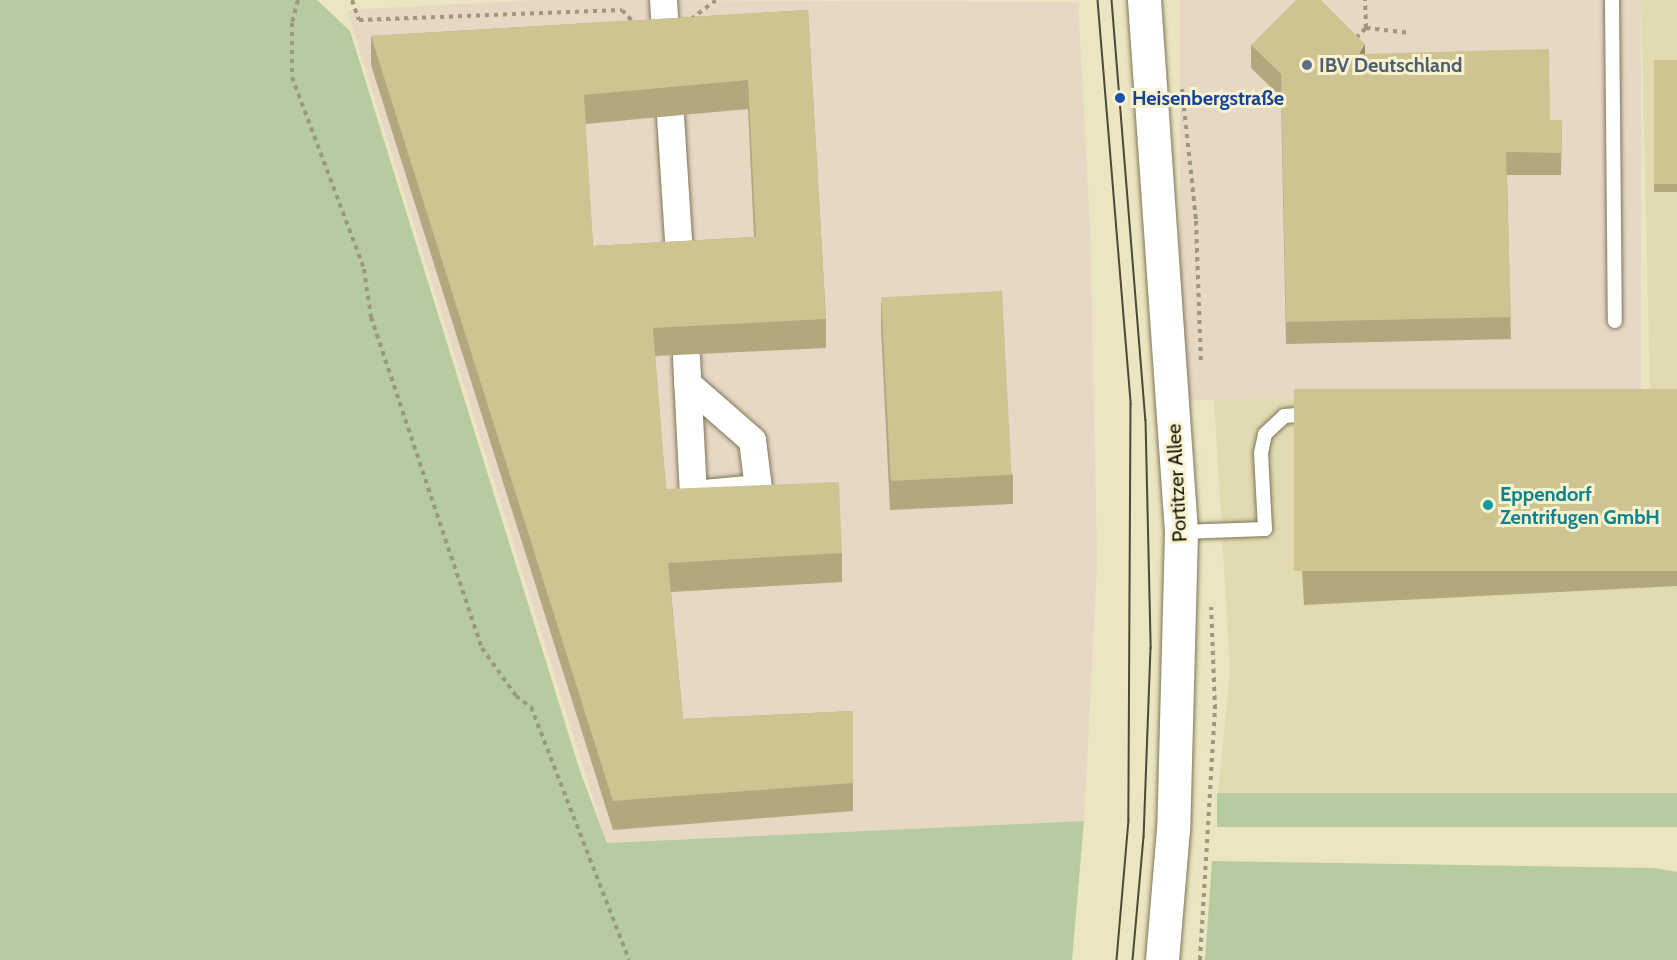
<!DOCTYPE html>
<meta charset="utf-8">
<style>
body{margin:0}
#map{position:relative;width:1677px;height:960px;overflow:hidden;background:#ebe5c2;font-family:Cabin,sans-serif}
div>[style]{position:absolute}
.commercial>*{inset:0;background:#e7d7c5;transform-origin:0 0}
.built>*{inset:0;background:#e2dab0}
.green>*{inset:0;background:#b6cb9f;transform-origin:0 0}
.path>*{height:4px;margin-top:-2px;transform-origin:0;background:repeating-linear-gradient(90deg,#9c987d 0 4.5px,transparent 0 9px)}
.roads{filter:drop-shadow(0 0 2px #7d7757) drop-shadow(0 0 2px #7d7757)}
.service>*{height:14px;margin:-7px;padding:0 7px;transform-origin:7px;border-radius:7px;background:#fff}
.minor>*{height:27px;margin:-13.5px;padding:0 13.5px;transform-origin:13.5px;border-radius:13.5px;background:#fff}
.secondary>*{height:33px;margin:-16.5px;padding:0 16.5px;transform-origin:16.5px;border-radius:16.5px;background:#fff}
.tram>*{height:1.5px;margin:-0.75px;padding:0 0.75px;transform-origin:0.75px;border-radius:0.75px;background:#4c4937}
.wall>*{inset:0;background:#b1a97d;transform-origin:0 0}
.shaded-wall>*{inset:0;background:#908966}
.building>*{inset:0;background:#cec491;transform-origin:0 0}
.dots>*{width:16px;height:16px;translate:-50% -50%;box-sizing:border-box;border:3px solid #f9f2cf;border-radius:50%}
span{translate:-50% -50%;white-space:nowrap;text-align:center;line-height:1.15;-webkit-text-stroke:6px #f9f2cf;paint-order:stroke}
.service-label{font-size:20px;color:#4e5e75;font-weight:700}
.left{translate:0 -50%;text-align:left}
.transit-label{font-size:20px;color:#164399;font-weight:700}
.street-label{font-size:20px;color:#181609}
.culture-label{font-size:20px;color:#0d838f;font-weight:700}
</style>
<div id="map">
<div class="commercial">
<i style="clip-path:polygon(538px 0,1078px 2px,1090px 228px,1097px 560px,1084px 821px,607px 843px,347px 10px)"></i>
<i style="left:1180px;top:0;width:461px;height:400px"></i>
</div>
<div class="built">
<i style="clip-path:polygon(1641px 0,1677px 0,1677px 793px,1217px 808px,1230px 669px,1214px 399px,1650px 392px)"></i>
</div>
<div class="green">
<i style="clip-path:polygon(0 0,317px 0,350px 31px,580px 771px,607px 843px,1084px 821px,1072px 960px,0 960px)"></i>
<i style="left:1677px;top:793px;width:34px;height:460px;rotate:90deg"></i>
<i style="clip-path:polygon(1212px 861px,1655px 868px,1677px 872px,1677px 960px,1205px 960px)"></i>
</div>
<div class="path">
<i style="left:298px;top:0;width:24px;rotate:105deg"></i>
<i style="left:292px;top:23px;width:54px;rotate:90deg"></i>
<i style="left:292px;top:77px;width:205px;rotate:69.4deg"></i>
<i style="left:364px;top:269px;width:49px;rotate:81.7deg"></i>
<i style="left:371px;top:317px;width:349px;rotate:71.5deg"></i>
<i style="left:482px;top:648px;width:59px;rotate:54.7deg"></i>
<i style="left:516px;top:696px;width:19px;rotate:36deg"></i>
<i style="left:531px;top:707px;width:271px;rotate:68.8deg"></i>
<i style="left:352px;top:0;width:21px;rotate:71deg"></i>
<i style="left:359px;top:20px;width:263px;rotate:-2.2deg"></i>
<i style="left:622px;top:10px;width:18px;rotate:47deg"></i>
<i style="left:691px;top:19px;width:31px;rotate:-37deg"></i>
<i style="left:1366px;top:28px;width:45px;rotate:6.3deg"></i>
<i style="left:1356px;top:38px;width:14px;rotate:-45deg"></i>
<i style="left:1366px;top:28px;width:28px;rotate:-92deg"></i>
<i style="left:1182px;top:89px;width:133px;rotate:83.9deg"></i>
<i style="left:1196px;top:221px;width:142px;rotate:88deg"></i>
<i style="left:1200px;top:960px;width:251px;rotate:-86.6deg"></i>
<i style="left:1215px;top:709px;width:102px;rotate:-92.2deg"></i>
</div>
<div class="roads">
<div class="service">
<i style="left:1612px;top:0;width:321px;rotate:89.5deg"></i>
<i style="left:1181px;top:532px;width:84px;rotate:-2deg"></i>
<i style="left:1265px;top:529px;width:76px;rotate:-93deg"></i>
<i style="left:1261px;top:453px;width:19px;rotate:-78deg"></i>
<i style="left:1265px;top:434px;width:26px;rotate:-43deg"></i>
<i style="left:1284px;top:416px;width:28px;rotate:-4deg"></i>
</div>
<div class="minor">
<i style="left:663px;top:0;width:47px;rotate:86.3deg"></i>
<i style="left:670px;top:116px;width:154px;rotate:86.3deg"></i>
<i style="left:686px;top:357px;width:137px;rotate:87.1deg"></i>
<i style="left:693px;top:494px;width:65px;rotate:-5.3deg"></i>
<i style="left:758px;top:488px;width:48px;rotate:-97.1deg"></i>
<i style="left:752px;top:440px;width:86px;rotate:-138.8deg"></i>
</div>
<div class="secondary">
<i style="left:1144px;top:0;width:533px;rotate:86.02deg"></i>
<i style="left:1181px;top:532px;width:297px;rotate:91.5deg"></i>
<i style="left:1173px;top:829px;width:131px;rotate:94.8deg"></i>
</div>
</div>
<div class="tram">
<i style="left:1098px;top:0;width:405px;rotate:85.3deg"></i>
<i style="left:1131px;top:404px;width:416px;rotate:90.3deg"></i>
<i style="left:1129px;top:820px;width:141px;rotate:94.9deg"></i>
<i style="left:1112px;top:0;width:421px;rotate:85.4deg"></i>
<i style="left:1146px;top:420px;width:228px;rotate:88.7deg"></i>
<i style="left:1151px;top:648px;width:189px;rotate:92.1deg"></i>
<i style="left:1144px;top:837px;width:123px;rotate:95.1deg"></i>
</div>
<div class="wall">
<i style="clip-path:polygon(evenodd,808px 10px,826px 319px,826px 348px,655px 356px,666px 489px,842px 553px,842px 582px,671px 592px,683px 719px,853px 711px,853px 811px,613px 830px,371px 65px,371px 36px,808px 10px,748px 109px,754px 237px,593px 246px,585px 124px,748px 109px)"></i>
<i style="clip-path:polygon(1251px 45px,1365px 54px,1550px 120px,1562px 120px,1561px 175px,1507px 175px,1511px 339px,1286px 344px,1281px 97px,1251px 68px)"></i>
<i style="left:1654px;top:60px;width:23px;height:132px"></i>
<i style="clip-path:polygon(881px 301px,1013px 475px,1013px 504px,890px 510px,881px 329px)"></i>
<i style="clip-path:polygon(1677px 389px,1677px 586px,1304px 605px,1294px 424px,1294px 408px)"></i>
</div>
<div class="shaded-wall">
<i style="clip-path:polygon(1365px 44px,1365px 66px,1359px 54px)"></i>
</div>
<div class="building">
<i style="clip-path:polygon(1296px 0,1321px 0,1365px 44px,1359px 54px,1549px 49px,1550px 120px,1562px 120px,1561px 153px,1506px 152px,1511px 317px,1286px 322px,1281px 74px,1251px 45px)"></i>
<i style="clip-path:polygon(evenodd,808px 10px,826px 319px,653px 328px,666px 489px,839px 482px,842px 553px,668px 563px,683px 719px,853px 711px,853px 783px,613px 801px,371px 36px,808px 10px,748px 80px,756px 237px,593px 246px,584px 95px,748px 80px)"></i>
<i style="left:1654px;top:60px;width:23px;height:124px"></i>
<i style="left:1002px;top:291px;width:184px;height:121px;rotate:87deg"></i>
<i style="left:1677px;top:389px;width:182px;height:383px;rotate:90deg"></i>
</div>
<div class="dots">
<i style="left:1307px;top:65px;background:#5c6f8a"></i>
<i style="left:1120px;top:98px;background:#1a4fb4"></i>
<i style="left:1488px;top:505px;background:#0f9aa8"></i>
</div>
<div class="service-label">
<span class="left" style="left:1319px;top:65px">IBV Deutschland</span>
</div>
<div class="transit-label">
<span class="left" style="left:1132px;top:98px">Heisenbergstraße</span>
</div>
<div class="street-label">
<span style="left:1177px;top:483px;rotate:-93deg">Portitzer Allee</span>
</div>
<div class="culture-label">
<span class="left" style="left:1500px;top:506px">Eppendorf<br>Zentrifugen GmbH</span>
</div>
</div>
